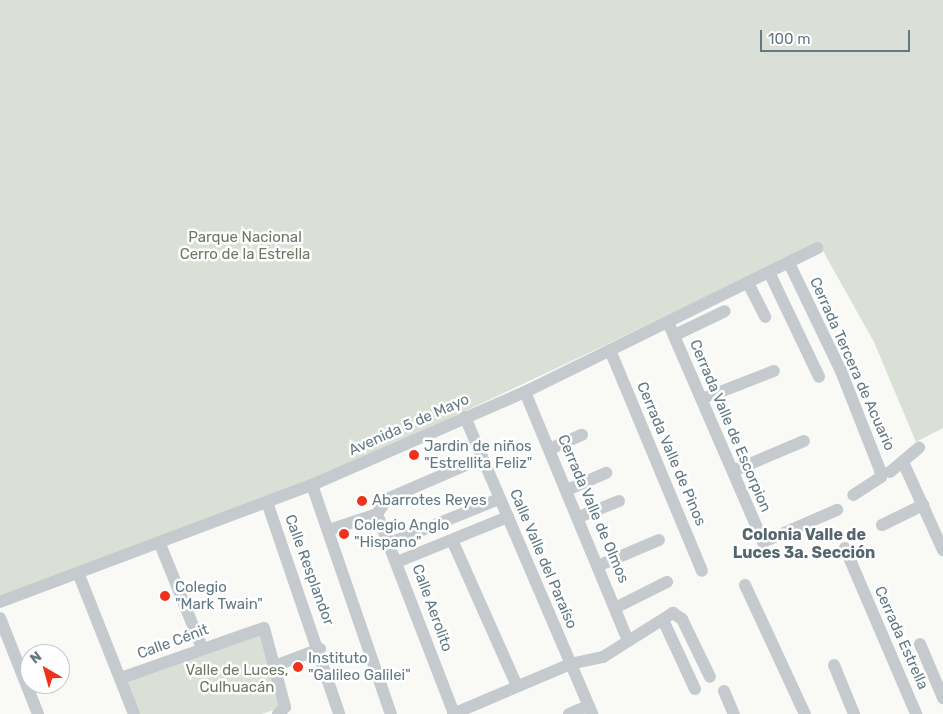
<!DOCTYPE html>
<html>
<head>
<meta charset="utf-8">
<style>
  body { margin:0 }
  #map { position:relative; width:943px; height:714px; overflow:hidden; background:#f9f9f6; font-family:Rubik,sans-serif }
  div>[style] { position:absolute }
  .green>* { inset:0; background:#dae0d5 }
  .minor>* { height:12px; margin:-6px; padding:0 6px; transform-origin:6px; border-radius:6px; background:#c4cacd }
  .dots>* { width:14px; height:14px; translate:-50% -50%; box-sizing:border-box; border:2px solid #fff; border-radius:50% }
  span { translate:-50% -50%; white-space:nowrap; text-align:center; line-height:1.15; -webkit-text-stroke:5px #fff; paint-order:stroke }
  .park-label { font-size:15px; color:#697b61 }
  .street-label { font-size:15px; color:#617a84 }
  .poi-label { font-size:15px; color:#617a84 }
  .left { translate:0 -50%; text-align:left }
  .neighbourhood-label { font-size:16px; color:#54676e; font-weight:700 }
  .north { position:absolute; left:20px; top:644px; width:50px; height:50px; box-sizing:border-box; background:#fff; border:1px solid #c0cace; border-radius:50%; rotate:322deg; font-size:14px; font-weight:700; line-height:20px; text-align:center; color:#617a84 }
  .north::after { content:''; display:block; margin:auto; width:18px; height:22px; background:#f2311d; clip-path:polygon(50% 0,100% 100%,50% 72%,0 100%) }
  .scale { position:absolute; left:760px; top:30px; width:150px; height:22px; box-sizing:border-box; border:2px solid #617a84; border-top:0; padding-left:6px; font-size:15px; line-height:18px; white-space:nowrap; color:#617a84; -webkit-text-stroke:4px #fff; paint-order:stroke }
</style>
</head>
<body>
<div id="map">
  <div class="green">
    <i style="clip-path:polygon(0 0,943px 0,943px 428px,916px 442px,874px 342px,819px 244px,311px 484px,0 598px)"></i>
    <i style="clip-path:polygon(263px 630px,282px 707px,262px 714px,137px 714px,125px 682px)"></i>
  </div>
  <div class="minor">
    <i style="left:789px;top:263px;width:120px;rotate:64.3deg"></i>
    <i style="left:841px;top:371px;width:106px;rotate:68.5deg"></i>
    <i style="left:880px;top:470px;width:7px;rotate:82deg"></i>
    <i style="left:881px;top:477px;width:33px;rotate:147deg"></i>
    <i style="left:769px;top:272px;width:116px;rotate:64.5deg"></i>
    <i style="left:748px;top:283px;width:38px;rotate:63deg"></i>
    <i style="left:668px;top:322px;width:240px;rotate:66.6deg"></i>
    <i style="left:763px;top:542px;width:81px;rotate:-23.4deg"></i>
    <i style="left:675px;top:335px;width:55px;rotate:-25.6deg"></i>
    <i style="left:610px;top:350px;width:239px;rotate:67.4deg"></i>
    <i style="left:525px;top:392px;width:269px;rotate:67.5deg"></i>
    <i style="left:702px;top:399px;width:77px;rotate:-21.3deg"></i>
    <i style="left:465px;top:417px;width:323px;rotate:66.8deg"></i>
    <i style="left:550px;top:449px;width:35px;rotate:-24deg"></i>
    <i style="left:903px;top:462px;width:97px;rotate:65.6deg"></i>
    <i style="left:733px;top:471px;width:77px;rotate:-22.9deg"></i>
    <i style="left:890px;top:472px;width:38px;rotate:-40deg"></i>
    <i style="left:312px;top:485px;width:242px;rotate:71deg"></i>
    <i style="left:567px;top:490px;width:43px;rotate:-23.6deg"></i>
    <i style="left:267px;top:502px;width:224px;rotate:71.2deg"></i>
    <i style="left:377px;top:514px;width:214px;rotate:68.9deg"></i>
    <i style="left:579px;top:517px;width:43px;rotate:-21.8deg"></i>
    <i style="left:882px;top:525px;width:46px;rotate:-26deg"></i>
    <i style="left:329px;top:530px;width:51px;rotate:-18.4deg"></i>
    <i style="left:377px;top:514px;width:18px;rotate:-56deg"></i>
    <i style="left:387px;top:499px;width:103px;rotate:-23.3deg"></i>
    <i style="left:452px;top:540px;width:160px;rotate:66deg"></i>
    <i style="left:390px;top:543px;width:118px;rotate:-22deg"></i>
    <i style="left:160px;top:544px;width:112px;rotate:68deg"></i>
    <i style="left:845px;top:548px;width:181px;rotate:66.8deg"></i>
    <i style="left:397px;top:562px;width:120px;rotate:-22.1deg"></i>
    <i style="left:600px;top:565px;width:64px;rotate:-23deg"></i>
    <i style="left:79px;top:575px;width:149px;rotate:68.4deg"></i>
    <i style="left:745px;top:585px;width:142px;rotate:65.1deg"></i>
    <i style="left:0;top:602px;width:333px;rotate:-20.6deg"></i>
    <i style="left:312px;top:485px;width:232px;rotate:-23.6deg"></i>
    <i style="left:525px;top:392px;width:326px;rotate:-26.2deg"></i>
    <i style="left:617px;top:607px;width:56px;rotate:-26.6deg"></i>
    <i style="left:0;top:618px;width:103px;rotate:68.4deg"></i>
    <i style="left:663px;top:620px;width:76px;rotate:65.1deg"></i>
    <i style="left:920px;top:644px;width:59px;rotate:66.9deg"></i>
    <i style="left:277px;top:665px;width:46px;rotate:-20.4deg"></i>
    <i style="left:834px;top:665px;width:53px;rotate:67.8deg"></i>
    <i style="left:121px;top:678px;width:151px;rotate:-19.3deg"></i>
    <i style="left:264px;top:628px;width:82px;rotate:75.1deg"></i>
    <i style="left:285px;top:707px;width:10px;rotate:135deg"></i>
    <i style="left:724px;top:691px;width:25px;rotate:67deg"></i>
    <i style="left:453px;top:714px;width:127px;rotate:-23.1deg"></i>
    <i style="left:570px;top:664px;width:34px;rotate:-12deg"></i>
    <i style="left:603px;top:657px;width:83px;rotate:-32.2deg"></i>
    <i style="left:673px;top:613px;width:11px;rotate:34deg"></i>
    <i style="left:682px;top:619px;width:64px;rotate:64.2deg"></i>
    <i style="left:569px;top:714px;width:21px;rotate:-23deg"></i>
  </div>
  <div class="dots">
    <i style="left:414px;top:455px;background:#f2311d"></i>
    <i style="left:362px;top:501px;background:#f2311d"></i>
    <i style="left:344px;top:534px;background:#f2311d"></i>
    <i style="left:165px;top:596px;background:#f2311d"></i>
    <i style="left:298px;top:667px;background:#f2311d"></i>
  </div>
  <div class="park-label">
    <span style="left:245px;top:246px">Parque Nacional<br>Cerro de la Estrella</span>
    <span style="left:237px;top:679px">Valle de Luces,<br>Culhuacán</span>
  </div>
  <div class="street-label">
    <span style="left:852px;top:364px;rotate:66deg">Cerrada Tercera de Acuario</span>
    <span style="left:409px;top:425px;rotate:-24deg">Avenida 5 de Mayo</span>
    <span style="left:730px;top:426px;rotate:67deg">Cerrada Valle de Escorpion</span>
    <span style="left:671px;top:454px;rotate:67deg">Cerrada Valle de Pinos</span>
    <span style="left:593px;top:509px;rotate:67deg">Cerrada Valle de Olmos</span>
    <span style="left:543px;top:559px;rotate:67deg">Calle Valle del Paraíso</span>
    <span style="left:309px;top:570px;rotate:70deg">Calle Resplandor</span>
    <span style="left:432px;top:608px;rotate:70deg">Calle Aerolito</span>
    <span style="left:901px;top:638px;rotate:66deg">Cerrada Estrella</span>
    <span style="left:173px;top:642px;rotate:-20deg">Calle Cénit</span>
  </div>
  <div class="poi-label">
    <span class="left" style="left:424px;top:455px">Jardin de niños<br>"Estrellita Feliz"</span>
    <span class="left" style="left:372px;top:501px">Abarrotes Reyes</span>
    <span class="left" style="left:354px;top:534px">Colegio Anglo<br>"Hispano"</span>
    <span class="left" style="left:175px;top:596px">Colegio<br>"Mark Twain"</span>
    <span class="left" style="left:308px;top:667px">Instituto<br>"Galileo Galilei"</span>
  </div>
  <div class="neighbourhood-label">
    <span style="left:804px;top:544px">Colonia Valle de<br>Luces 3a. Sección</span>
  </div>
  <div class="north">N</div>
  <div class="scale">100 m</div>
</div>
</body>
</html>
